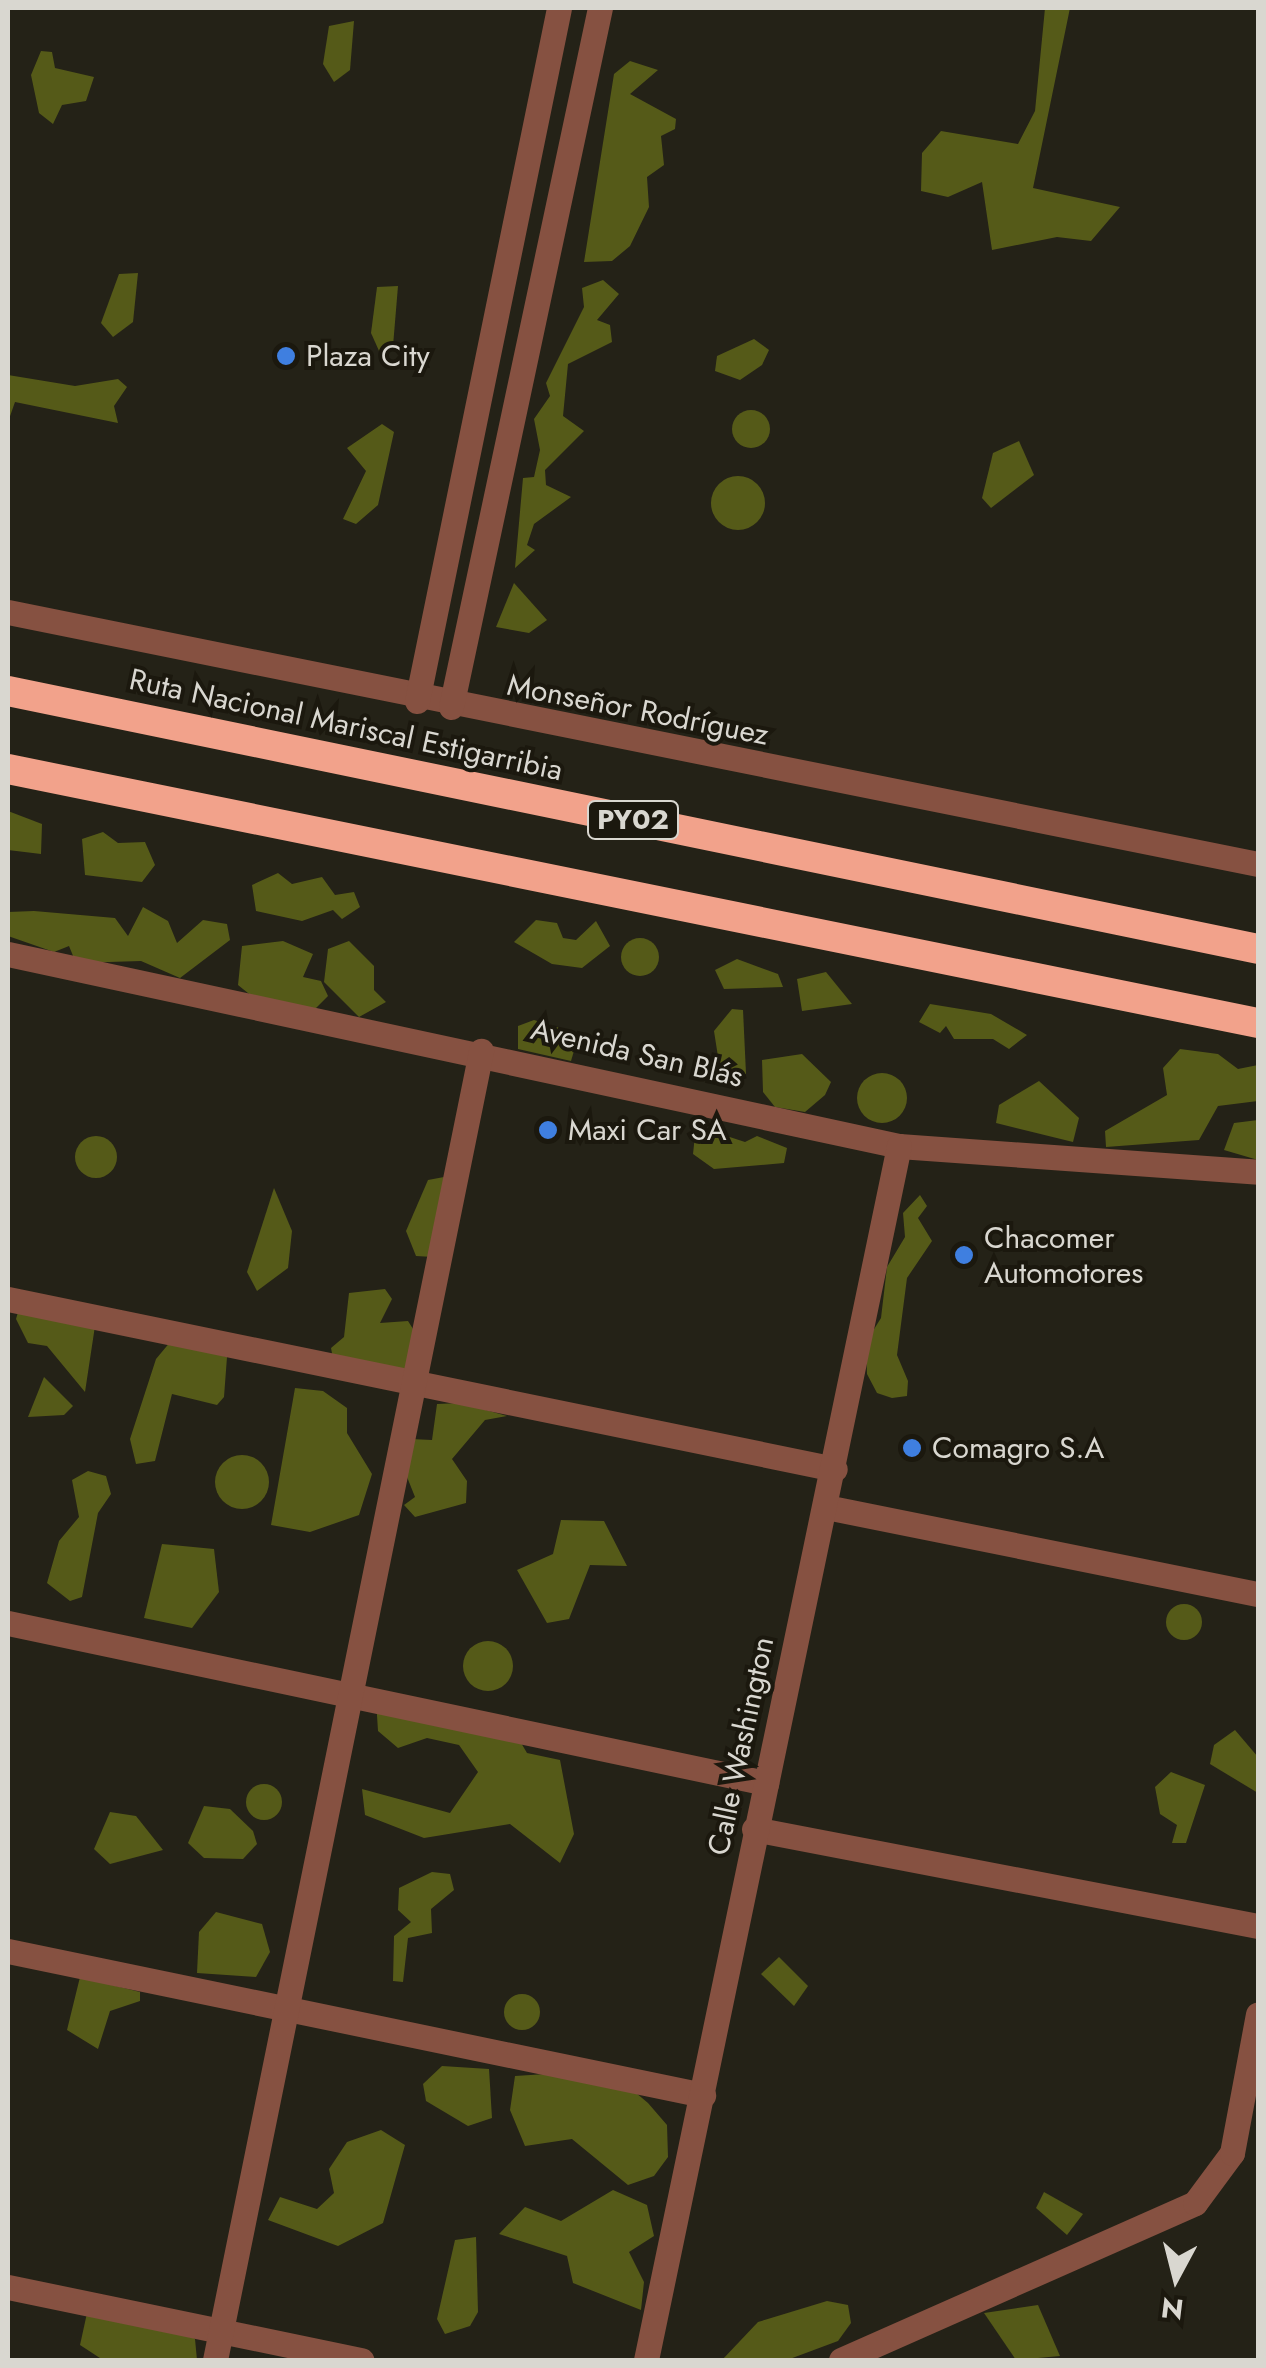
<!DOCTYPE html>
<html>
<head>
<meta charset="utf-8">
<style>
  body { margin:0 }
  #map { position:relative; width:1266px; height:2368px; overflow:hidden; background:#242217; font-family:Jost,sans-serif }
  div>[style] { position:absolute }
  .forest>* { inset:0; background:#555a18 }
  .round { border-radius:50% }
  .minor>* { height:25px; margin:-12.5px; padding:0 12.5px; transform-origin:12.5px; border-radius:12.5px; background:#865141 }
  .highway>* { height:30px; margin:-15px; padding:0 15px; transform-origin:15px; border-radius:15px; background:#f2a28b }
  .dots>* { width:28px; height:28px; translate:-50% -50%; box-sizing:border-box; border:5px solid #1b180e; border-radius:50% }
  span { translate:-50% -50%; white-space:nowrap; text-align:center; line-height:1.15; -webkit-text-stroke:8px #1b180e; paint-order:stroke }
  .shield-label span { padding:2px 8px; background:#1b180e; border:2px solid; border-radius:8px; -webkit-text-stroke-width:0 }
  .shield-label { font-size:28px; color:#d9d7d0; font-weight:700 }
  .poi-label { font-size:30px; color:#d9d7d0 }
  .left { translate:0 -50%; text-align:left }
  .street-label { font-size:30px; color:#d9d7d0 }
  .frame { position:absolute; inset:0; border:10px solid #d9d7d0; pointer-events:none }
  .north { position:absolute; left:1126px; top:2228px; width:100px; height:100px; -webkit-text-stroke:8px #1b180e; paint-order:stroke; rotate:187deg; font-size:28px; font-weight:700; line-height:40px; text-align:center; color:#d9d7d0 }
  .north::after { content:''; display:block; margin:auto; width:35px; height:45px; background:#d9d7d0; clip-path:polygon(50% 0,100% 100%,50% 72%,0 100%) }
</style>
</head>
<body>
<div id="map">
  <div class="forest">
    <i style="clip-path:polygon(1045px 8px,1070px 8px,1033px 188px,1120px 207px,1091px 241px,1057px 237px,992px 250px,982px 182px,948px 197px,921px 191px,922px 153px,941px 131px,1018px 144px,1035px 111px)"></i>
    <i style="clip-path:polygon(354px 21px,350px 70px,334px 82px,323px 64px,329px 26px)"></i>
    <i style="clip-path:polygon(41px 51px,52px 52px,55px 68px,94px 77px,86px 101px,62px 105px,53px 124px,39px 113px,31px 75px)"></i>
    <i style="clip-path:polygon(630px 61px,658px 70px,630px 94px,676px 119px,675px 129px,661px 136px,664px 165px,647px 177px,649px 207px,630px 246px,612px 261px,584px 262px,614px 74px)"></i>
    <i style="clip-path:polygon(138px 273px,133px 322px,113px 337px,101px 323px,119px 274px)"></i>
    <i style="clip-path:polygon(603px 280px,619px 294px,597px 320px,610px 325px,612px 342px,568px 364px,563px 416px,584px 431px,545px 470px,546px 485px,571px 497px,534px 524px,527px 545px,535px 550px,515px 568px,523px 478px,534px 477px,540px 450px,534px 419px,550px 396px,546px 383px,584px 307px,582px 288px)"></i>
    <i style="clip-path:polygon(398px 286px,393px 346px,384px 362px,371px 333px,377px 287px)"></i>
    <i style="clip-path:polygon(754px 339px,769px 350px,762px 365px,740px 380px,715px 371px,717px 356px)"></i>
    <i style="clip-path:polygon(8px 375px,75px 386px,118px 379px,127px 387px,114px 406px,118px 423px,15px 402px,8px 422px)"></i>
    <i class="round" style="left:732px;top:410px;width:38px;height:38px"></i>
    <i style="clip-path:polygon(382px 424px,394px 432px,378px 505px,356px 524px,343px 519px,366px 471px,347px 448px)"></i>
    <i style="clip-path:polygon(1019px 441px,1034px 475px,991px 508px,982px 498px,993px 453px)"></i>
    <i class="round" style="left:711px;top:476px;width:54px;height:54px"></i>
    <i style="clip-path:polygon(514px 583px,547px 620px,529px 633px,496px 627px)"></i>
    <i style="clip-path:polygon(8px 811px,42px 824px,41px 854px,8px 850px)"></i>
    <i style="clip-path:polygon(103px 832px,118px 843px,145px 842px,155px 865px,142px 882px,85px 875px,82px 839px)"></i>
    <i style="clip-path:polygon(278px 873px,292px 884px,322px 877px,335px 895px,354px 892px,360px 907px,342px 919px,333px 910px,302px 921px,256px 911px,252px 885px)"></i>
    <i style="clip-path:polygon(143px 907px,168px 921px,177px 943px,203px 920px,227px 924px,230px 940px,180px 978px,141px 961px,76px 963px,69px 946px,54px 952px,8px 936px,8px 912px,34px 911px,115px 918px,128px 936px)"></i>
    <i style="clip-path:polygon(536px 920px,557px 923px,563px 938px,576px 940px,596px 921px,610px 946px,582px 968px,552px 964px,514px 942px)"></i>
    <i class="round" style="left:621px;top:938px;width:38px;height:38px"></i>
    <i style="clip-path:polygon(283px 941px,313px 954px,303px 977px,321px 981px,328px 996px,315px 1009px,259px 1002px,238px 985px,242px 946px)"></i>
    <i style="clip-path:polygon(349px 941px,374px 966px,374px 990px,386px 1002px,359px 1017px,324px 982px,328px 949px)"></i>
    <i style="clip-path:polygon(737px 959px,778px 974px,783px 987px,724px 989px,715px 970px)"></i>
    <i style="clip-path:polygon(826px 972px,852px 1004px,802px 1011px,797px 979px)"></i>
    <i style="clip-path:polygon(930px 1004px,991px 1014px,1027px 1035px,1009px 1049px,993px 1039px,954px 1039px,946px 1026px,940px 1033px,919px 1022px)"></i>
    <i style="clip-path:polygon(732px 1009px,743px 1010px,746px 1074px,721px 1076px,714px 1031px)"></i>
    <i style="clip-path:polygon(534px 1020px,579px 1034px,571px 1061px,518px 1049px,518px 1026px)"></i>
    <i style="clip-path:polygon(1180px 1049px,1218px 1054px,1238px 1069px,1258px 1065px,1258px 1101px,1218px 1106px,1199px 1140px,1106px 1147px,1105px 1131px,1167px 1095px,1163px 1068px)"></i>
    <i style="clip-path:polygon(802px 1054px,831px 1082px,825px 1095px,805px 1112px,775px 1107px,763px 1092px,762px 1060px)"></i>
    <i class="round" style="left:857px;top:1073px;width:50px;height:50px"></i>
    <i style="clip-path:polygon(1039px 1081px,1079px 1118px,1073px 1142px,996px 1123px,999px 1105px)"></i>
    <i style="clip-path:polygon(1258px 1120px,1258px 1160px,1224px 1150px,1234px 1123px)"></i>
    <i style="clip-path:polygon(696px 1126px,745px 1142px,757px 1136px,787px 1148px,784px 1163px,714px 1169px,693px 1154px)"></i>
    <i class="round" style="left:75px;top:1136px;width:42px;height:42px"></i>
    <i style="clip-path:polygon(444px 1177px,433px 1257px,416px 1256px,406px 1231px,428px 1180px)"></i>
    <i style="clip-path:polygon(274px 1188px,292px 1231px,288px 1268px,257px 1291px,247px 1272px)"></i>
    <i style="clip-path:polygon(920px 1195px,927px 1206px,918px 1218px,932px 1241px,907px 1278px,897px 1355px,908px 1381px,907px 1396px,892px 1398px,877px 1393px,867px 1374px,866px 1342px,881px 1318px,887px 1267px,905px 1237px,903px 1213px)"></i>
    <i style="clip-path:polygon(385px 1289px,392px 1299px,380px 1323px,408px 1321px,427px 1351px,424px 1372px,337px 1379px,331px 1348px,344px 1337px,349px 1293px)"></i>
    <i style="clip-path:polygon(21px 1302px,95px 1326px,85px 1392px,47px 1346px,28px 1343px,16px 1319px)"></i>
    <i style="clip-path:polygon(171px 1341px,227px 1357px,224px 1397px,217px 1405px,172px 1394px,155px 1461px,136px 1464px,130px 1439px,156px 1359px)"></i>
    <i style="clip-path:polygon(44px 1377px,73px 1406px,64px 1415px,28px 1417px)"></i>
    <i style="clip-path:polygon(295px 1388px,323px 1391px,347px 1408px,347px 1433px,372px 1474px,359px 1515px,310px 1532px,271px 1525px)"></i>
    <i style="clip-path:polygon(461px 1403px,507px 1416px,485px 1420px,452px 1459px,467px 1481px,466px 1503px,415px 1517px,404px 1505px,415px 1497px,403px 1467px,411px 1439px,432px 1440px,437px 1404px)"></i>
    <i class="round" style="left:215px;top:1455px;width:54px;height:54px"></i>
    <i style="clip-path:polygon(88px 1471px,106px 1476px,111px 1494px,98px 1513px,82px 1597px,70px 1601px,47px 1583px,59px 1541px,79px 1517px,72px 1480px)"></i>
    <i style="clip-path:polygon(561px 1520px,604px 1521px,627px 1566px,590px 1565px,569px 1619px,547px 1623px,517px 1570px,553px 1554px)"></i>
    <i style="clip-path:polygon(162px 1544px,214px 1549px,219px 1592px,192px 1628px,144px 1618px)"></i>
    <i class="round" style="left:1166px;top:1604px;width:36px;height:36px"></i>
    <i class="round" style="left:463px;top:1641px;width:50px;height:50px"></i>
    <i style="clip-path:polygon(376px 1700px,510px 1724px,527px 1753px,560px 1760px,574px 1834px,560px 1863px,510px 1824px,424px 1838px,365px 1815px,362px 1789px,450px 1813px,478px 1772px,459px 1745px,427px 1738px,398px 1748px,378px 1731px)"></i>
    <i style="clip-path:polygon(1235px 1730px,1258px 1757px,1258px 1793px,1210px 1764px,1214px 1745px)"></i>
    <i style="clip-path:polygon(1171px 1772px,1205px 1785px,1186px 1843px,1172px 1843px,1177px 1825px,1160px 1814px,1155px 1787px)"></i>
    <i class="round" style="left:246px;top:1784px;width:36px;height:36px"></i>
    <i style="clip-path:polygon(204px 1806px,230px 1809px,253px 1831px,257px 1844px,243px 1859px,204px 1858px,188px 1843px)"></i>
    <i style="clip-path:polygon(110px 1812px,136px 1816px,163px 1850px,110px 1864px,94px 1849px)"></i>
    <i style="clip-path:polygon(432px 1872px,450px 1874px,454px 1890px,431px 1909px,432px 1933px,408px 1938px,403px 1982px,393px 1981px,394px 1936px,411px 1922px,398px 1910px,399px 1888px)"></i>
    <i style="clip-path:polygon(216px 1912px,262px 1924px,270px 1952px,256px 1977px,197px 1973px,199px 1932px)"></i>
    <i style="clip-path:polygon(779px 1957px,808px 1986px,794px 2006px,761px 1974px)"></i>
    <i style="clip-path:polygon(80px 1977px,140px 1992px,140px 2001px,110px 2011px,98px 2049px,67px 2030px)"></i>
    <i class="round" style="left:504px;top:1994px;width:36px;height:36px"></i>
    <i style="clip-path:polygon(442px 2066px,489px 2069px,492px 2118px,468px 2126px,426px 2101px,423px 2084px)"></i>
    <i style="clip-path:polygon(546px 2074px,629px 2087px,648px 2103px,667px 2125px,668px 2157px,654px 2176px,628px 2185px,572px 2139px,525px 2146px,510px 2110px,515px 2076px)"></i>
    <i style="clip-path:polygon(381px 2130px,405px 2145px,383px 2223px,338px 2246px,268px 2220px,280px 2197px,317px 2209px,334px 2193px,329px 2169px,347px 2142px)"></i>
    <i style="clip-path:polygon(613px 2190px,647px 2205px,654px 2236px,629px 2252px,644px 2282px,641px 2310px,573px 2283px,567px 2256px,499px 2234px,525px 2207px,561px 2221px)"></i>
    <i style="clip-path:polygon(1044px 2192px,1083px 2214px,1067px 2235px,1036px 2208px)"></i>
    <i style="clip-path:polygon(476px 2237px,478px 2312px,470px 2326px,445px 2334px,437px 2319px,455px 2240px)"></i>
    <i style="clip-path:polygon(827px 2301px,848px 2305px,851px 2323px,838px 2341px,787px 2360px,722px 2360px,758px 2322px)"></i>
    <i style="clip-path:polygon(89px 2304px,176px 2323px,195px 2339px,197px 2360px,103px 2360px,80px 2345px)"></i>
    <i style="clip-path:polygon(1038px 2305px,1060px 2356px,1016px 2360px,984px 2313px)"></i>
  </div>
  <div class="minor">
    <i style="left:8px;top:612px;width:1275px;rotate:11.4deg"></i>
    <i style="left:417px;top:701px;width:707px;rotate:-78.42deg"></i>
    <i style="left:451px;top:707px;width:715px;rotate:-77.97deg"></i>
    <i style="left:8px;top:954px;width:911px;rotate:12.16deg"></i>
    <i style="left:899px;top:1146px;width:360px;rotate:4.1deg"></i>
    <i style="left:8px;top:1299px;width:844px;rotate:11.62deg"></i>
    <i style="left:826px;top:1507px;width:441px;rotate:11.4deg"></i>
    <i style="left:8px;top:1623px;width:775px;rotate:11.92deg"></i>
    <i style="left:754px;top:1829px;width:513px;rotate:10.89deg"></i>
    <i style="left:8px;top:1951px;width:710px;rotate:11.71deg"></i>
    <i style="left:8px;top:2287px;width:361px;rotate:11.7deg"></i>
    <i style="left:215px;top:2360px;width:1336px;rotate:-78.51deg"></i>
    <i style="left:646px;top:2360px;width:1240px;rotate:-78.23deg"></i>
    <i style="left:841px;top:2360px;width:387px;rotate:-23.9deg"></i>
    <i style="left:1195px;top:2203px;width:62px;rotate:-53.5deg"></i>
    <i style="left:1232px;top:2153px;width:141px;rotate:-79.4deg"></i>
  </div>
  <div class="highway">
    <i style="left:8px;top:691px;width:1276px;rotate:11.66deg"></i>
    <i style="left:8px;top:769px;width:1276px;rotate:11.49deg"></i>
  </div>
  <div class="dots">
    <i style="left:286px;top:356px;background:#3f7fe0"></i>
    <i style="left:548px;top:1130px;background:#3f7fe0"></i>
    <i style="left:964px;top:1255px;background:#3f7fe0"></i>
    <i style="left:912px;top:1448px;background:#3f7fe0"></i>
  </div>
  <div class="shield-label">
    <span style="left:633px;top:820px">PY02</span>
  </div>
  <div class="poi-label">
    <span class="left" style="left:306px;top:356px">Plaza City</span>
    <span class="left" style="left:568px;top:1130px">Maxi Car SA</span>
    <span class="left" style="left:984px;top:1255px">Chacomer<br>Automotores</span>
    <span class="left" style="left:932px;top:1448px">Comagro S.A</span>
  </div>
  <div class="street-label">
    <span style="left:638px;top:710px;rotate:11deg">Monseñor Rodríguez</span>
    <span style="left:346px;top:725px;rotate:12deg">Ruta Nacional Mariscal Estigarribia</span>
    <span style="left:637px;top:1053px;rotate:13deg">Avenida San Blás</span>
    <span style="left:741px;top:1746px;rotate:-78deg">Calle Washington</span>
  </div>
  <div class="frame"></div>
  <div class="north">N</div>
</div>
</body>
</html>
